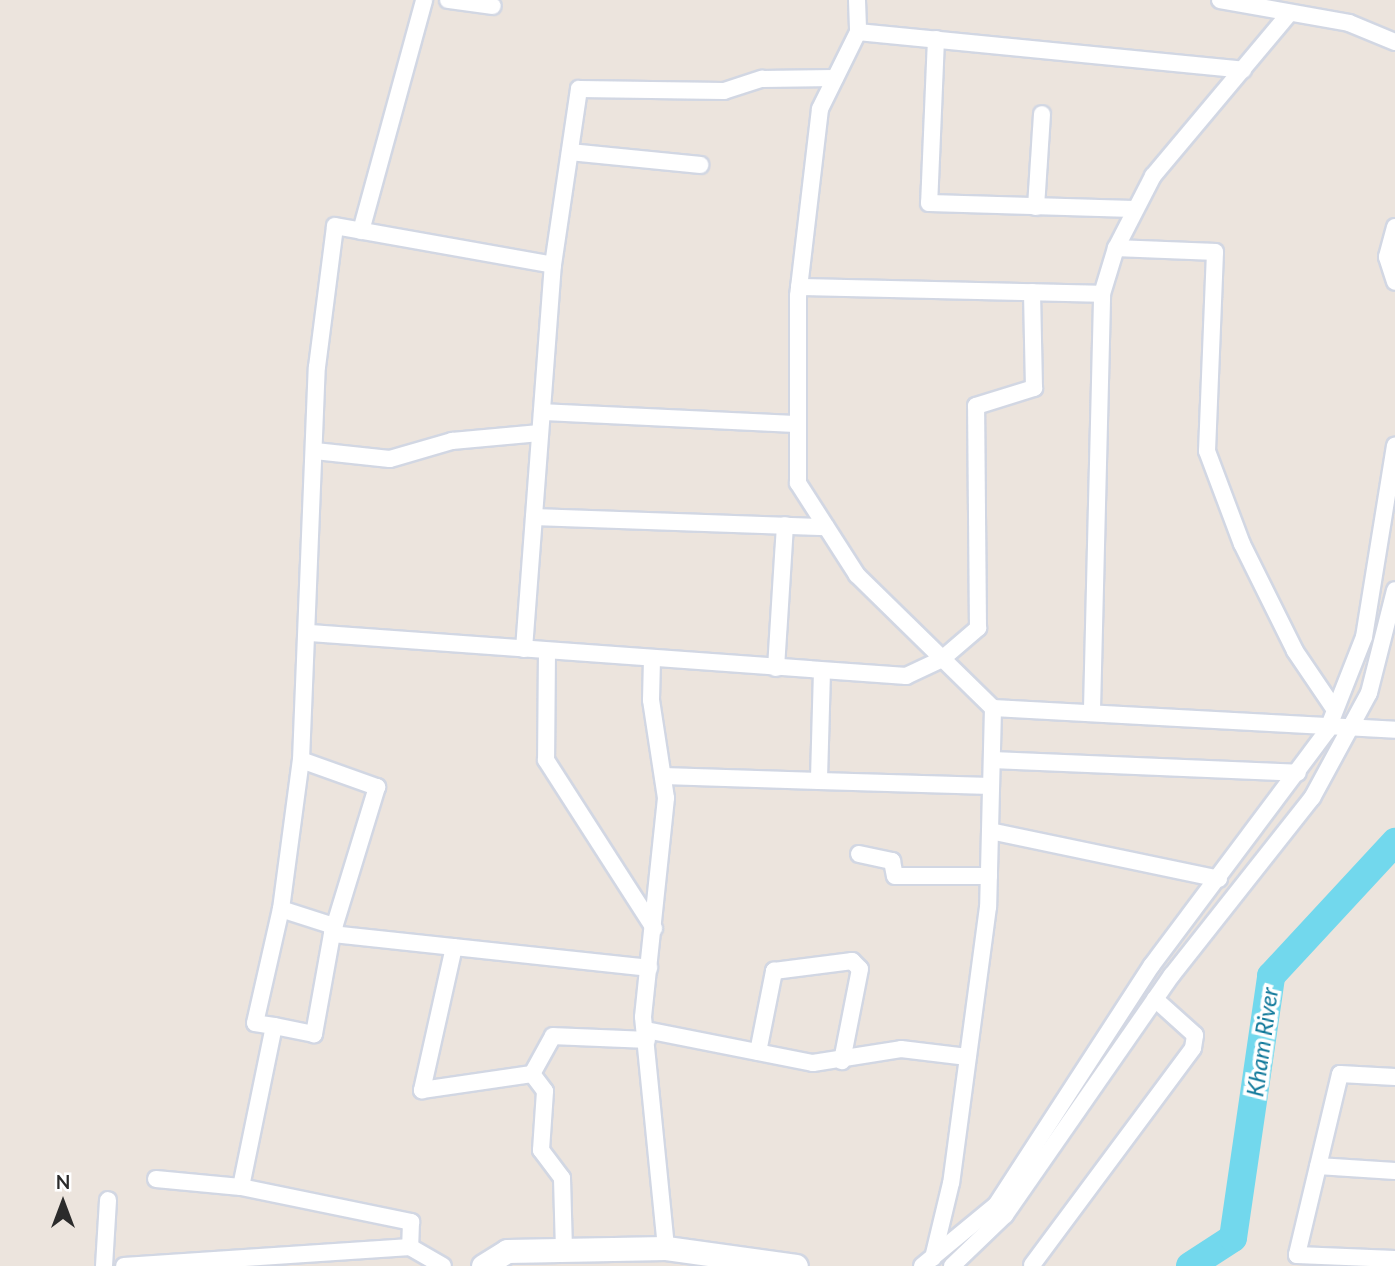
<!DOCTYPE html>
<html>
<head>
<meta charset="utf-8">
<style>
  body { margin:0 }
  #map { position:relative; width:1395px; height:1266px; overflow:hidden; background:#ece4dd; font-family:Lato,sans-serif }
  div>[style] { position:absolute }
  .river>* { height:28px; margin:-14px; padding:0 14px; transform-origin:14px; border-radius:14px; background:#72d8ed }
  .roads { filter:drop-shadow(2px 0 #d2d7e3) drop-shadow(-2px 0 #d2d7e3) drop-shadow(0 2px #d2d7e3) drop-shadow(0 -2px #d2d7e3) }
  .street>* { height:16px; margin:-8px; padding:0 8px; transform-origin:8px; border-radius:8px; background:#fff }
  .secondary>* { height:23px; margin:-11.5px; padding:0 11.5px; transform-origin:11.5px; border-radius:11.5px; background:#fff }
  span { translate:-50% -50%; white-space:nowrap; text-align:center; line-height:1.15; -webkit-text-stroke:7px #fff; paint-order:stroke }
  .water-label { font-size:23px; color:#0f789a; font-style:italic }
  .north { position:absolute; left:28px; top:1168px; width:70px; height:70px; -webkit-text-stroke:5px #fff; paint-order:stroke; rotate:0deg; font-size:19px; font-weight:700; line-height:28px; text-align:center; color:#2b2b2b }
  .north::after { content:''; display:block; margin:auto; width:24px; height:32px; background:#2b2b2b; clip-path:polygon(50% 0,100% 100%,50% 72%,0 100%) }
</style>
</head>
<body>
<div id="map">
  <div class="river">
    <i style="left:1190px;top:1266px;width:51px;rotate:-33.1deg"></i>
    <i style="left:1233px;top:1238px;width:265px;rotate:-81.7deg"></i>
    <i style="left:1271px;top:976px;width:183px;rotate:-47.2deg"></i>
  </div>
  <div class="roads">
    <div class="street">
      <i style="left:448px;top:0;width:45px;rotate:7.6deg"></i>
      <i style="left:857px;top:0;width:32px;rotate:88deg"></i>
      <i style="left:858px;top:32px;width:86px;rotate:116.3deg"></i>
      <i style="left:820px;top:109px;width:188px;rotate:96.7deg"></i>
      <i style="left:798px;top:296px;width:187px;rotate:90deg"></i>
      <i style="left:798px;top:483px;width:109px;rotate:57.3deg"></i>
      <i style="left:857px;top:575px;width:190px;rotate:44.4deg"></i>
      <i style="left:993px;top:708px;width:199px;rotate:91.4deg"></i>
      <i style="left:988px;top:907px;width:278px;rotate:97.6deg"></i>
      <i style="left:951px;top:1183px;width:77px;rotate:103.5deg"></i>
      <i style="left:1220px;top:0;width:131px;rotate:10.1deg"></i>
      <i style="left:1349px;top:23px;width:50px;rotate:22.4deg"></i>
      <i style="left:858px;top:32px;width:387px;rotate:5.6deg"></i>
      <i style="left:936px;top:39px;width:164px;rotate:92.4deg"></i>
      <i style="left:929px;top:203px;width:205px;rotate:1.7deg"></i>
      <i style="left:570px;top:152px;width:131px;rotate:5.7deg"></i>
      <i style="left:1036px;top:207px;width:93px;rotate:-86.3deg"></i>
      <i style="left:1395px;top:227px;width:31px;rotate:105deg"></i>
      <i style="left:1387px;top:257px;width:26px;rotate:72deg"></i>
      <i style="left:361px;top:231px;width:239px;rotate:-74.7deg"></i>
      <i style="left:1116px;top:248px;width:99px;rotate:2.3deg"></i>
      <i style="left:1215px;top:252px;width:199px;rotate:92.3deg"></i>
      <i style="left:1207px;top:451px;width:99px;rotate:69.4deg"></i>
      <i style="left:1242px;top:544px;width:119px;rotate:63.6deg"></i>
      <i style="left:1295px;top:651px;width:71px;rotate:55.9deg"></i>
      <i style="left:799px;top:287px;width:303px;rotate:1.3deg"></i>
      <i style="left:542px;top:412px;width:256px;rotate:2.7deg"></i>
      <i style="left:315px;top:451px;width:75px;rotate:6.1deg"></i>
      <i style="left:390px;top:459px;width:65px;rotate:-16.2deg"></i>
      <i style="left:452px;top:441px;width:88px;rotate:-5.2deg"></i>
      <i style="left:534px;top:517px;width:292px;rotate:2deg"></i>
      <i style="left:310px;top:633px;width:598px;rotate:4.13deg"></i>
      <i style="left:906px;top:676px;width:40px;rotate:-25deg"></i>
      <i style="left:942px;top:659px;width:48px;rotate:-40.7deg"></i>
      <i style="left:978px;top:628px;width:222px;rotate:-90.5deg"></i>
      <i style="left:976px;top:406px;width:61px;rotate:-17.2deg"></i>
      <i style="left:1034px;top:388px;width:96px;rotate:-91.2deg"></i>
      <i style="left:524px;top:649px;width:385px;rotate:-85.7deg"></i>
      <i style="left:553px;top:265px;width:178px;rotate:-81.6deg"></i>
      <i style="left:579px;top:89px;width:145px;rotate:0.8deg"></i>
      <i style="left:724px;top:91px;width:40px;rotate:-18deg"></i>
      <i style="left:762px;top:79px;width:73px;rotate:-0.8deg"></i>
      <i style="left:547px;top:651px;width:109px;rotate:90.5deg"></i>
      <i style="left:546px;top:760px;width:200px;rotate:57.3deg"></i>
      <i style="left:652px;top:659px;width:41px;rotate:91.4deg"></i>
      <i style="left:651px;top:700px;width:99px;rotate:81.3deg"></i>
      <i style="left:666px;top:798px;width:220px;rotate:96deg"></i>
      <i style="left:643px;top:1017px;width:232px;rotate:84.3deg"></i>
      <i style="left:776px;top:668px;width:143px;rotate:-86.4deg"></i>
      <i style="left:822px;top:671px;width:110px;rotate:91.6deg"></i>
      <i style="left:819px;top:781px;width:172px;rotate:1.7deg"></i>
      <i style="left:993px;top:708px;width:403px;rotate:3.1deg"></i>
      <i style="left:1092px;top:709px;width:415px;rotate:-88.6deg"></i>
      <i style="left:1102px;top:294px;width:48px;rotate:-73.1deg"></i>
      <i style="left:1116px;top:248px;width:81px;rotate:-62.8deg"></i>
      <i style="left:1153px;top:176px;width:212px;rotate:-50deg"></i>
      <i style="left:301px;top:760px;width:81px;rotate:19.6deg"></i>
      <i style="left:377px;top:787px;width:154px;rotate:107deg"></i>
      <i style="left:332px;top:934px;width:102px;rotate:100.2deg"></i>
      <i style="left:314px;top:1034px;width:41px;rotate:-168.7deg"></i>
      <i style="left:274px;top:1026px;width:164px;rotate:101.6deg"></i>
      <i style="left:241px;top:1187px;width:174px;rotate:11.6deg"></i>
      <i style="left:411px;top:1222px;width:25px;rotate:92deg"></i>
      <i style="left:410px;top:1247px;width:38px;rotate:30deg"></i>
      <i style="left:992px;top:760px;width:306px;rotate:2.4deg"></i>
      <i style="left:663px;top:776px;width:156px;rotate:1.8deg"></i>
      <i style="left:990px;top:831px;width:234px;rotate:11.8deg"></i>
      <i style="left:859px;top:854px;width:34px;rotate:12deg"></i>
      <i style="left:892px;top:861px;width:15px;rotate:79deg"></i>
      <i style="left:895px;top:876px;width:94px"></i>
      <i style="left:281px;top:909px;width:150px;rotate:-82.4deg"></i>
      <i style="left:301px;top:760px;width:393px;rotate:-87.7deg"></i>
      <i style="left:317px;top:367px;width:142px;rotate:-82.7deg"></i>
      <i style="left:335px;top:226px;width:221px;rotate:10.1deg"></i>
      <i style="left:332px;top:934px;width:319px;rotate:6.1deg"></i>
      <i style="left:454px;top:947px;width:147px;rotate:102.6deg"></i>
      <i style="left:422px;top:1090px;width:111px;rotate:-8.3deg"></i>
      <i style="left:274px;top:1026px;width:19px;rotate:-171deg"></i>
      <i style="left:255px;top:1023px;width:117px;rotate:-77.2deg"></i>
      <i style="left:281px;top:909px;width:56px;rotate:17.8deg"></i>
      <i style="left:646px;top:1030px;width:170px;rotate:11.2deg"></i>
      <i style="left:813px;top:1063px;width:89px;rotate:-9deg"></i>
      <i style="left:901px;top:1049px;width:67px;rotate:6.8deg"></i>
      <i style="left:758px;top:1052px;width:83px;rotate:-78.8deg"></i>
      <i style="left:774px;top:971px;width:79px;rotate:-7.3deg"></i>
      <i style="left:852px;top:961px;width:11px;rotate:45deg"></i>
      <i style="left:860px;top:969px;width:94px;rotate:101.1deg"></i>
      <i style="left:1395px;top:1077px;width:55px;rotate:-176.9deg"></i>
      <i style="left:1340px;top:1074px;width:186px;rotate:103.4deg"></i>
      <i style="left:1297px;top:1255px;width:98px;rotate:2.3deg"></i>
      <i style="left:1318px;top:1166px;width:77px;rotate:3.7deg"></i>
      <i style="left:156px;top:1179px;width:85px;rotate:5.4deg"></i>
      <i style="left:564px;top:1250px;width:72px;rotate:-91.6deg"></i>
      <i style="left:562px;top:1178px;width:35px;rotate:-127deg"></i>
      <i style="left:541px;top:1150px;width:59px;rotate:-86.1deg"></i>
      <i style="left:545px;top:1091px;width:21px;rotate:-127deg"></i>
      <i style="left:532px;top:1074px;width:43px;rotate:-61.1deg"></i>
      <i style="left:553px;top:1036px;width:94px;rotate:2.4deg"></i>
      <i style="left:1032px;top:1265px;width:270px;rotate:-53.4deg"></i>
      <i style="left:1193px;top:1048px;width:13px;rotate:-81deg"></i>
      <i style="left:1195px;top:1035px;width:54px;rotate:-138deg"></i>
      <i style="left:104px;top:1266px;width:66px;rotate:-86.5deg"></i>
      <i style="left:124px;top:1266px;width:287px;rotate:-3.8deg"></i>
      <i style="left:922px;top:1266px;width:96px;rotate:-39.5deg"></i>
      <i style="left:996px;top:1205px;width:286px;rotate:-57deg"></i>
      <i style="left:1152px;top:965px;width:292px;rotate:-53.2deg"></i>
      <i style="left:1327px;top:731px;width:101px;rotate:-68.5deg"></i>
      <i style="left:1364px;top:637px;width:194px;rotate:-80.8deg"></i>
      <i style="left:952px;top:1266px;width:74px;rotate:-43.9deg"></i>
      <i style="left:1005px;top:1215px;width:292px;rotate:-55.2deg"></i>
      <i style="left:1172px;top:975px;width:226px;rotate:-51.7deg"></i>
      <i style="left:1312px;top:798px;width:119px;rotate:-61.5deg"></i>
      <i style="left:1369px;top:693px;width:106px;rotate:-75.8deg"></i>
    </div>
    <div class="secondary">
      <i style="left:483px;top:1266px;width:28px;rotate:-32deg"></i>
      <i style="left:507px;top:1251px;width:159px;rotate:-1.1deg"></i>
      <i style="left:666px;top:1248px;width:131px;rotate:7.9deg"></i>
    </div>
  </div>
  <div class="water-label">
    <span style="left:1262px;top:1042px;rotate:-82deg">Kham River</span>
  </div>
  <div class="north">N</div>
</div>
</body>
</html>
